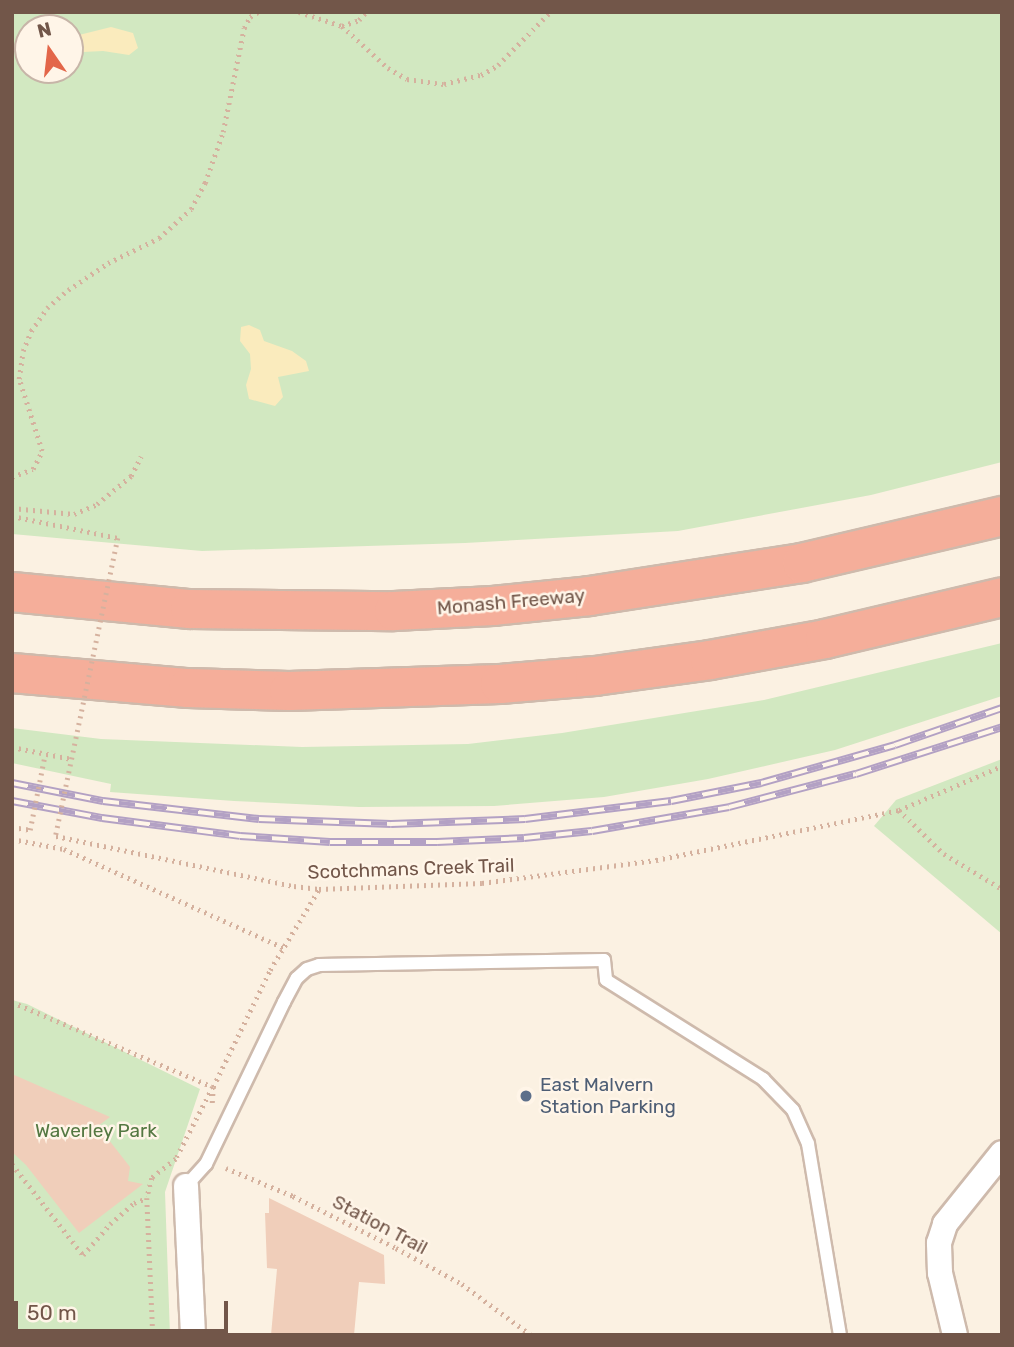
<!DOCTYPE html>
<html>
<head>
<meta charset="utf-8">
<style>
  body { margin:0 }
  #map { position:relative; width:1014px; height:1347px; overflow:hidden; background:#fbf1e2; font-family:Rubik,sans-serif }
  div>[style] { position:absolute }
  .green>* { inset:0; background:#d2e8c1 }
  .sand>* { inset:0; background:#faebbd }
  .building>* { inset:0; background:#f0ceba }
  .path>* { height:4.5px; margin-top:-2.25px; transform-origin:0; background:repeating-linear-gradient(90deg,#d5b19e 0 2px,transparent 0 7px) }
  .roads { filter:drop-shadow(2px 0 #cebaac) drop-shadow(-2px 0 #cebaac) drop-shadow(0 2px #cebaac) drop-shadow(0 -2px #cebaac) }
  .service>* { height:12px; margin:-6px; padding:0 6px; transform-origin:6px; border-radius:6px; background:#fff }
  .minor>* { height:24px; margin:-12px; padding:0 12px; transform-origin:12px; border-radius:12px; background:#fff }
  .motorway>* { height:38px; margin:-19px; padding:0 19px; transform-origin:19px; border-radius:19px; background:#f5ae9a }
  .rail>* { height:8px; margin-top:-4px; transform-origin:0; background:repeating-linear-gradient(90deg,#fff5e8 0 16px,#b3a1c4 0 32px); box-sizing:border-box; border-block:2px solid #b3a1c4 }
  .path-bridge>* { height:4.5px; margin-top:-2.25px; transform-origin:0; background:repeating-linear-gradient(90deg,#d5b19e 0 2px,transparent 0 7px) }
  .dots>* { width:19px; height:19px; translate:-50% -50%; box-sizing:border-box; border:4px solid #fff5e8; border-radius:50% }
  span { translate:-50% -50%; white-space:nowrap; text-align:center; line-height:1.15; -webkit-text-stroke:5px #fff5e8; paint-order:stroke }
  .street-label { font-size:19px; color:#725649 }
  .service-label { font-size:19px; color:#4e5e75 }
  .left { translate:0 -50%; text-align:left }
  .park-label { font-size:19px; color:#547842 }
  .frame { position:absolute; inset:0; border:14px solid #725649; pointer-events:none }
  .north { position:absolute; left:14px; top:14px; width:70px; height:70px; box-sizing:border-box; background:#fff5e8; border:2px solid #c7b5a8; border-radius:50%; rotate:346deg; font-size:19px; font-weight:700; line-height:28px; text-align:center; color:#725649 }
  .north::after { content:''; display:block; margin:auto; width:24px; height:32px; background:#e36649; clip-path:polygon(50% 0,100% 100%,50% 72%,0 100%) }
  .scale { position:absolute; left:14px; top:1301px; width:214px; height:32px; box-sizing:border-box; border:4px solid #725649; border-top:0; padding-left:9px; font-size:21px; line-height:24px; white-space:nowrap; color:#725649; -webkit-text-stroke:5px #fff5e8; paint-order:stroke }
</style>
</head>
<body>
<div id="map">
  <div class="green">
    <i style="clip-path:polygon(evenodd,12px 12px,1002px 12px,1002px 462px,871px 495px,678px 531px,465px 543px,202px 551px,12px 534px,12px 12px,28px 28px,70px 28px,70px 70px,28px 70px,28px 28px)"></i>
    <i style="clip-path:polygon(1002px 643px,1002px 696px,835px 750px,708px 779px,604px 797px,494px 806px,359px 807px,234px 801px,110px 792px,111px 784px,12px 763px,12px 728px,101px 739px,302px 747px,468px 744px,562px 733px,764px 700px)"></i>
    <i style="clip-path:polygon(1002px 759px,1002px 934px,874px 826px,896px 800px)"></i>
    <i style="clip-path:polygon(12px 1000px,27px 1004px,200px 1089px,165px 1192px,170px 1335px,12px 1335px)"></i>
  </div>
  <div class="sand">
    <i style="clip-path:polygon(111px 27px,133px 33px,138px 48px,129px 55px,103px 51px,83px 52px,79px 35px)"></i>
    <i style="clip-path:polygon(249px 325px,260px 330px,264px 341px,292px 351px,306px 361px,309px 371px,278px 377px,283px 397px,275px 406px,249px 399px,246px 385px,251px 369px,250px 354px,240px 341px,241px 327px)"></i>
  </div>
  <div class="building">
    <i style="clip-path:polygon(12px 1074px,110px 1117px,98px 1126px,130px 1167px,128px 1181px,143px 1184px,79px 1233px,26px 1165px,12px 1152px)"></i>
    <i style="clip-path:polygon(269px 1198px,384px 1255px,385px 1284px,359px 1282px,354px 1335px,271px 1335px,277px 1269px,267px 1268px,265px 1213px,269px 1213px)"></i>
  </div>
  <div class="path">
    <i style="left:299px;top:12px;width:45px;rotate:18deg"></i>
    <i style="left:342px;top:26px;width:18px;rotate:-19deg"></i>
    <i style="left:359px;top:20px;width:11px;rotate:-49deg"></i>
    <i style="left:342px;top:26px;width:62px;rotate:42.4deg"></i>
    <i style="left:388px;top:68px;width:22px;rotate:30deg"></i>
    <i style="left:407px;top:79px;width:37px;rotate:8deg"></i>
    <i style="left:444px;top:84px;width:38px;rotate:-14deg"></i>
    <i style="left:481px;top:75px;width:20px;rotate:-30deg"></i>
    <i style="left:498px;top:65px;width:74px;rotate:-45.5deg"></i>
    <i style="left:12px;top:477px;width:22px;rotate:-21deg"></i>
    <i style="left:33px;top:469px;width:20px;rotate:-63deg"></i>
    <i style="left:42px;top:451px;width:76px;rotate:-107.7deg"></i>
    <i style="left:19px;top:379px;width:28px;rotate:-82deg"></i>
    <i style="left:23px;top:351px;width:22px;rotate:-68deg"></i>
    <i style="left:31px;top:331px;width:28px;rotate:-55deg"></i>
    <i style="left:47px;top:308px;width:28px;rotate:-41deg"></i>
    <i style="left:68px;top:290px;width:48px;rotate:-34deg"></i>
    <i style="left:108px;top:263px;width:57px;rotate:-26.1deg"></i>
    <i style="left:159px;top:238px;width:43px;rotate:-42.2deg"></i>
    <i style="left:191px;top:209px;width:30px;rotate:-62deg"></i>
    <i style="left:205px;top:183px;width:54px;rotate:-70.6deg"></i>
    <i style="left:223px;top:132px;width:106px;rotate:-78.6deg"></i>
    <i style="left:244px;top:28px;width:13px;rotate:-61deg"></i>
    <i style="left:250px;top:17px;width:9px;rotate:-32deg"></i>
    <i style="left:12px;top:508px;width:62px;rotate:5.5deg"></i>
    <i style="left:74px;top:514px;width:25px;rotate:-23deg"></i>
    <i style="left:97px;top:504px;width:44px;rotate:-39.5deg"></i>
    <i style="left:131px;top:476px;width:22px;rotate:-63deg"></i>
    <i style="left:12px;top:747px;width:61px;rotate:11.3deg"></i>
    <i style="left:899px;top:810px;width:63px;rotate:44.4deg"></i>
    <i style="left:944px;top:854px;width:68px;rotate:31.1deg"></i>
    <i style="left:12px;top:839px;width:53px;rotate:10.9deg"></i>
    <i style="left:64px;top:849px;width:241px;rotate:24.2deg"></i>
    <i style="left:294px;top:886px;width:25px;rotate:7deg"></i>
    <i style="left:319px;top:889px;width:163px;rotate:-2.1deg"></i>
    <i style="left:482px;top:883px;width:176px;rotate:-7.5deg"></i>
    <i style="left:656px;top:860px;width:248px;rotate:-11.6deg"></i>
    <i style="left:899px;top:810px;width:112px;rotate:-23.1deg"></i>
    <i style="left:12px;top:1002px;width:218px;rotate:22.9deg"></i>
    <i style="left:213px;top:1087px;width:81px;rotate:117.2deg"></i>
    <i style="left:176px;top:1159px;width:31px;rotate:142deg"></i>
    <i style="left:152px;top:1178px;width:21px;rotate:104deg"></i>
    <i style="left:147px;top:1198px;width:137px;rotate:87.5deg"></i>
    <i style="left:212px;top:1103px;width:16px;rotate:-86deg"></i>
    <i style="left:213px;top:1087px;width:130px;rotate:-64deg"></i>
    <i style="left:270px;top:970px;width:95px;rotate:-58.8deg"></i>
    <i style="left:12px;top:1164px;width:115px;rotate:52deg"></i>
    <i style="left:83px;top:1255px;width:41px;rotate:-48.9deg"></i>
    <i style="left:110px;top:1224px;width:32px;rotate:-41deg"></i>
    <i style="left:134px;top:1203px;width:14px;rotate:-21deg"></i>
    <i style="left:226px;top:1168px;width:73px;rotate:22.7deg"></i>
    <i style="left:293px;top:1196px;width:115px;rotate:26.8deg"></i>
    <i style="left:396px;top:1248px;width:75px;rotate:28.6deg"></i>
    <i style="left:462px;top:1284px;width:86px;rotate:36.5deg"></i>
  </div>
  <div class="roads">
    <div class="service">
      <i style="left:186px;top:1186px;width:30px;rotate:-48deg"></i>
      <i style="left:206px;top:1164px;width:180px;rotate:-64.3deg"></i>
      <i style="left:284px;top:1002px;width:27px;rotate:-62deg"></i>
      <i style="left:297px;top:978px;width:13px;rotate:-42deg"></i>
      <i style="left:307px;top:969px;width:13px;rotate:-18deg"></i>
      <i style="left:319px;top:965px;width:285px;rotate:-1deg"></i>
      <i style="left:604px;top:960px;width:20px;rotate:84deg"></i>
      <i style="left:606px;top:980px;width:186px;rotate:32.2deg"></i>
      <i style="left:763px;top:1079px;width:43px;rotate:45.9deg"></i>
      <i style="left:793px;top:1110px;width:37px;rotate:66deg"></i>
      <i style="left:808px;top:1144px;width:194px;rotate:80.5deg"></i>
    </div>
    <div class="minor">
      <i style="left:186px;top:1186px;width:149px;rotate:87.3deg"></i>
      <i style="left:955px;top:1335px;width:64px;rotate:-103.6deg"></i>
      <i style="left:940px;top:1273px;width:30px;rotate:-92deg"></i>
      <i style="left:939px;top:1243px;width:20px;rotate:-72deg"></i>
      <i style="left:945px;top:1224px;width:91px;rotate:-51.2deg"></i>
    </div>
    <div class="motorway">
      <i style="left:12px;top:592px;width:179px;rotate:5.5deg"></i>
      <i style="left:190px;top:609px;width:204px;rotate:0.6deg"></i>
      <i style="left:394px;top:611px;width:99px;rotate:-2.9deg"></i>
      <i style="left:493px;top:606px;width:97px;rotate:-5.9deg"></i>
      <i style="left:589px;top:596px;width:216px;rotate:-8.8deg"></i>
      <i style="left:802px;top:563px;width:205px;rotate:-13.2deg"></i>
      <i style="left:12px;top:673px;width:177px;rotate:4.9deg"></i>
      <i style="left:188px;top:688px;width:101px;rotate:1.7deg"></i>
      <i style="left:289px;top:691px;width:211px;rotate:-1.9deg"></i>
      <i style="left:500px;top:684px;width:95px;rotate:-4.8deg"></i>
      <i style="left:595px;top:676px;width:116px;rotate:-7.9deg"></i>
      <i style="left:710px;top:660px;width:117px;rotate:-10.3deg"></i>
      <i style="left:825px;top:639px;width:182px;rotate:-13.3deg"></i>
    </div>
  </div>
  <div class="rail">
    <i style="left:12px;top:783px;width:93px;rotate:11.2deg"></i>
    <i style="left:103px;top:801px;width:157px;rotate:6.6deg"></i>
    <i style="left:259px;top:819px;width:132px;rotate:2.2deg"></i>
    <i style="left:391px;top:824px;width:134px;rotate:-2.1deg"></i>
    <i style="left:525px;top:819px;width:147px;rotate:-7deg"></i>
    <i style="left:671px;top:801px;width:92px;rotate:-11.3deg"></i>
    <i style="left:761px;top:783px;width:139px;rotate:-15.8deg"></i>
    <i style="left:895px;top:745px;width:113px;rotate:-19.1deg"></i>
    <i style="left:12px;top:801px;width:92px;rotate:10.7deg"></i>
    <i style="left:102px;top:818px;width:139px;rotate:7.4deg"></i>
    <i style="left:240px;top:836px;width:90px;rotate:3.8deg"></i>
    <i style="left:330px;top:842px;width:107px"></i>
    <i style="left:437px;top:842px;width:87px;rotate:-2.6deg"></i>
    <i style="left:524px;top:838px;width:68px;rotate:-5.9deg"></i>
    <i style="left:592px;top:831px;width:139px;rotate:-9.9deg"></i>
    <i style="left:729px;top:807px;width:131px;rotate:-14.6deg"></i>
    <i style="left:856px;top:774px;width:153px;rotate:-17.8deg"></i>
  </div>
  <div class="path-bridge">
    <i style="left:12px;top:516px;width:108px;rotate:11.7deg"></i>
    <i style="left:118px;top:538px;width:304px;rotate:101.8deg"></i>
    <i style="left:56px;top:836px;width:243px;rotate:11.9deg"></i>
    <i style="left:12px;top:827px;width:18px;rotate:9deg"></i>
    <i style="left:30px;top:830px;width:77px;rotate:-78.8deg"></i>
  </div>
  <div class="dots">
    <i style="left:526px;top:1096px;background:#5c6f8a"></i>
  </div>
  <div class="street-label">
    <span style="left:511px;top:602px;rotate:-5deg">Monash Freeway</span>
    <span style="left:411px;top:869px;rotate:-2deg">Scotchmans Creek Trail</span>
    <span style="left:380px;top:1225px;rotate:28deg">Station Trail</span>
  </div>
  <div class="service-label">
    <span class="left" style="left:540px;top:1096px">East Malvern<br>Station Parking</span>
  </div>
  <div class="park-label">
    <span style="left:96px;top:1131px">Waverley Park</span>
  </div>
  <div class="frame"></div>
  <div class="north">N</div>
  <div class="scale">50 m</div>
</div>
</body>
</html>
